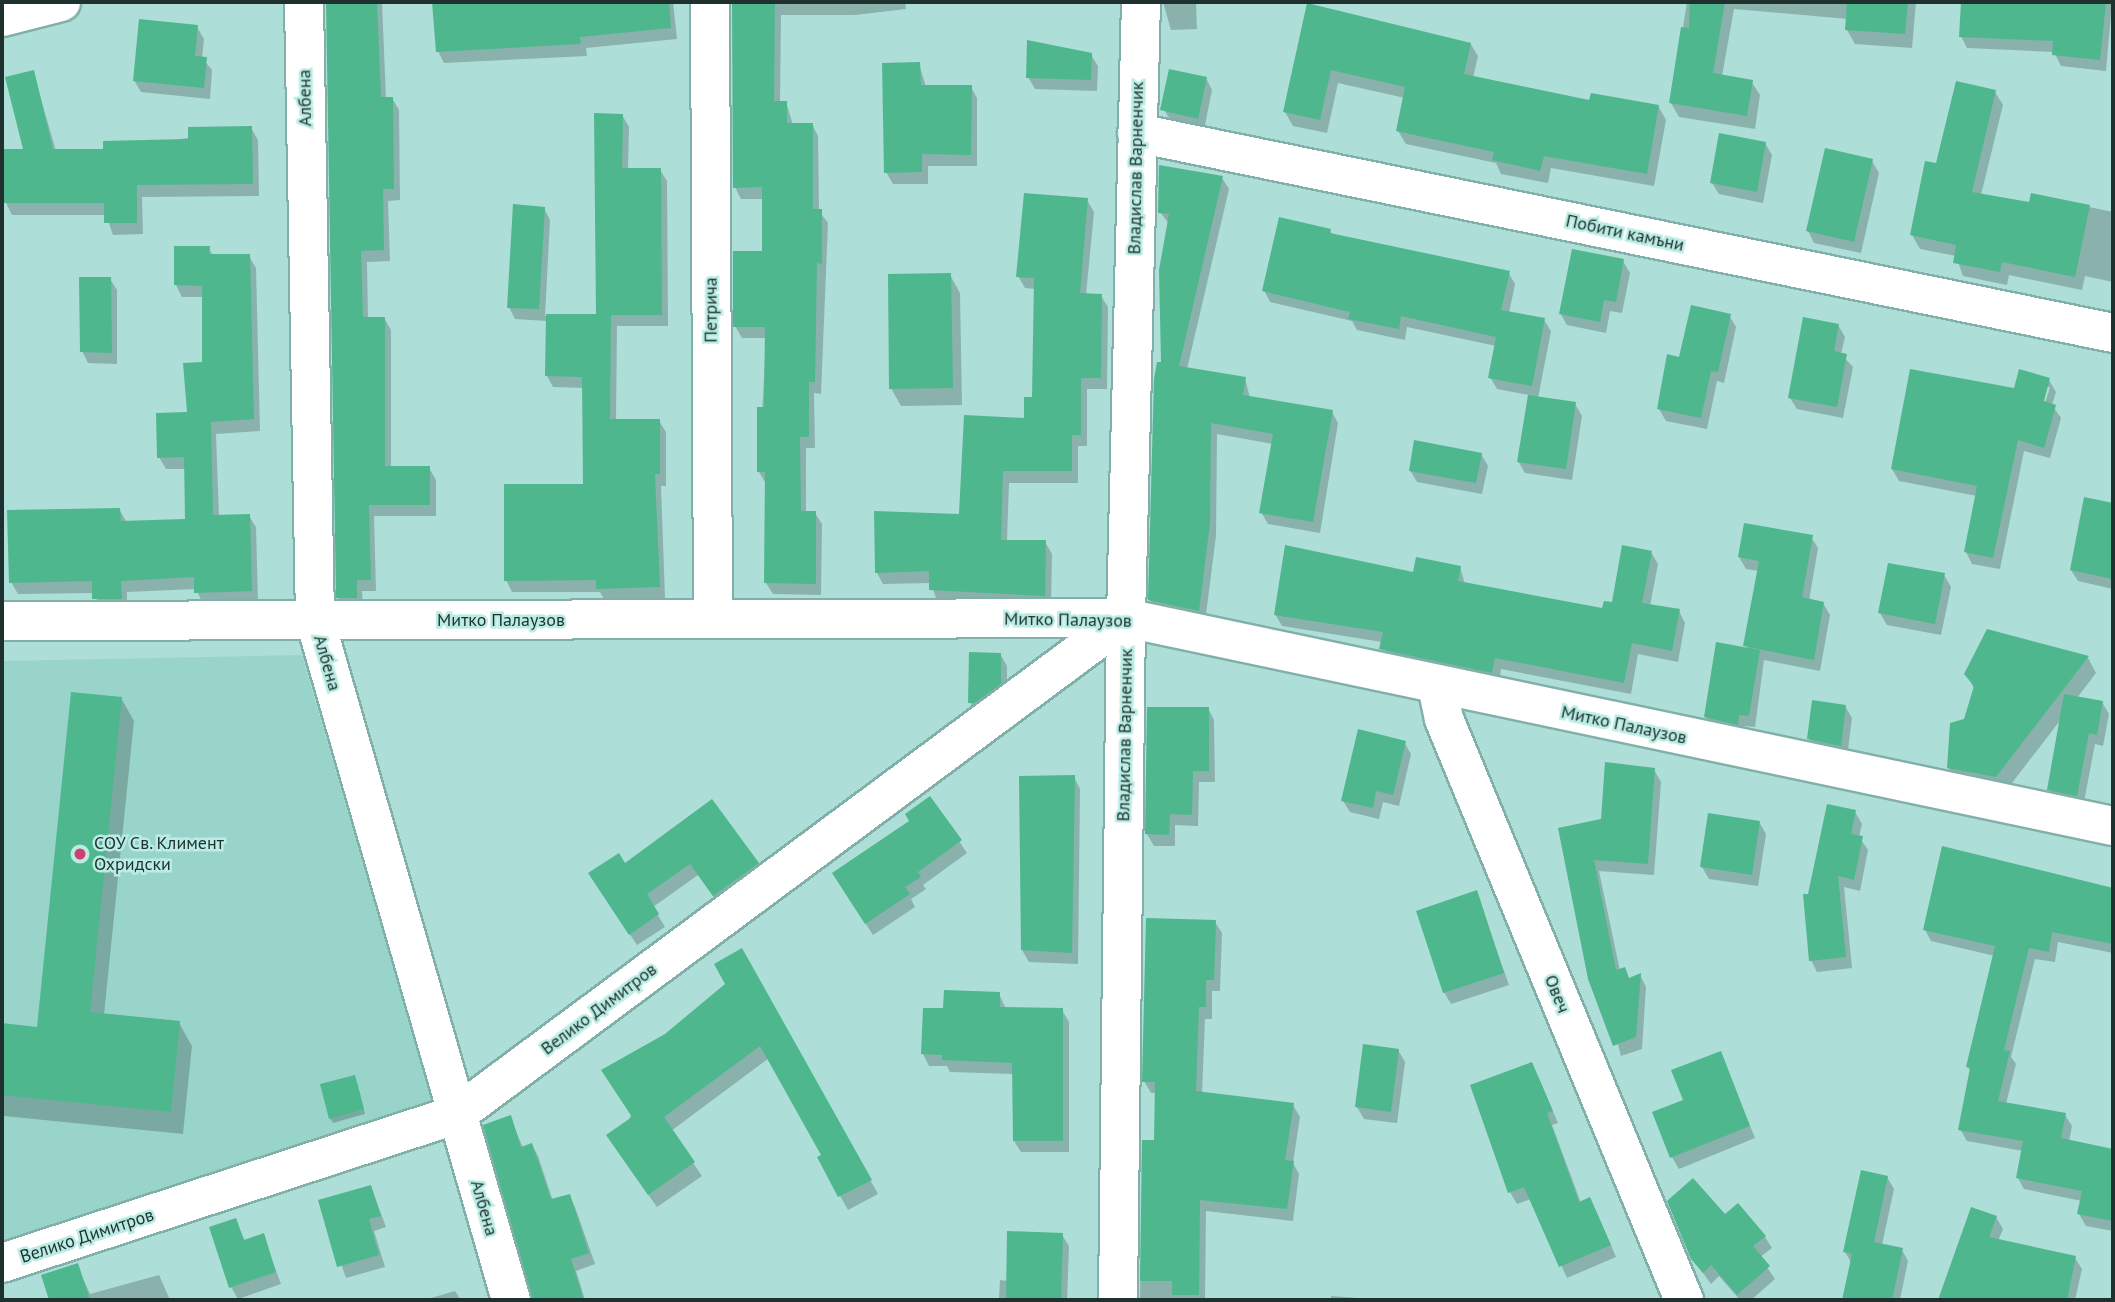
<!DOCTYPE html>
<html>
<head>
<meta charset="utf-8">
<style>
  body { margin:0 }
  #map { position:relative; width:2115px; height:1302px; overflow:hidden; background:#added7; font-family:"PT Sans",sans-serif }
  div>[style] { position:absolute }
  .built>* { inset:0; background:#99d4cb }
  .shadow>* { inset:0; background:#0003 }
  .building>* { inset:0; background:#4eb78e }
  .roads { filter:drop-shadow(2px 0 #80b0a9) drop-shadow(-2px 0 #80b0a9) drop-shadow(0 2px #80b0a9) drop-shadow(0 -2px #80b0a9) }
  .minor>* { height:38px; margin:-19px; padding:0 19px; transform-origin:19px; border-radius:19px; background:#fff }
  .dots>* { width:19px; height:19px; translate:-50% -50%; box-sizing:border-box; border:4px solid #baece4; border-radius:50% }
  span { translate:-50% -50%; white-space:nowrap; text-align:center; line-height:1.15; -webkit-text-stroke:5px #baece4; paint-order:stroke }
  .street-label { font-size:18px; color:#1e312f }
  .poi-label { font-size:18px; color:#1e312f }
  .left { translate:0 -50%; text-align:left }
  .frame { position:absolute; inset:0; border:4px solid #1e312f; pointer-events:none }
</style>
</head>
<body>
<div id="map">
  <div class="built">
    <i style="clip-path:polygon(302px 655px,432px 1102px,2px 1244px,2px 661px)"></i>
  </div>
  <div class="shadow">
    <i style="clip-path:polygon(328px 2px,382px 2px,386px 99px,392px 98px,399px 110px,400px 200px,388px 201px,390px 261px,367px 262px,368px 319px,384px 318px,391px 330px,391px 468px,429px 468px,436px 480px,436px 516px,374px 516px,376px 591px,362px 591px,363px 609px,345px 609px,338px 598px)"></i>
    <i style="clip-path:polygon(434px 2px,673px 2px,677px 39px,586px 48px,587px 56px,444px 63px,438px 51px)"></i>
    <i style="clip-path:polygon(733px 2px,905px 2px,906px 9px,855px 15px,781px 15px,780px 102px,786px 102px,793px 125px,812px 124px,818px 136px,819px 211px,828px 223px,821px 394px,814px 393px,815px 448px,806px 448px,806px 513px,815px 513px,822px 524px,821px 595px,773px 594px,766px 583px,766px 484px,759px 472px,766px 338px,742px 338px,735px 326px,763px 253px,764px 199px,741px 199px,735px 187px)"></i>
    <i style="clip-path:polygon(1163px 2px,1196px 2px,1197px 29px,1171px 30px)"></i>
    <i style="clip-path:polygon(1687px 2px,1916px 2px,1912px 48px,1855px 44px,1847px 30px,1848px 19px,1734px 9px,1722px 76px,1751px 81px,1760px 95px,1755px 129px,1679px 117px,1671px 103px)"></i>
    <i style="clip-path:polygon(1962px 2px,2112px 2px,2106px 71px,2061px 66px,2054px 52px,1967px 48px,1961px 36px)"></i>
    <i style="clip-path:polygon(1309px 5px,1434px 47px,1470px 43px,1478px 56px,1473px 78px,1591px 102px,1658px 106px,1666px 120px,1654px 186px,1551px 168px,1548px 183px,1501px 174px,1496px 163px,1406px 144px,1398px 131px,1405px 98px,1338px 83px,1327px 133px,1293px 126px,1285px 112px)"></i>
    <i style="clip-path:polygon(197px 27px,204px 39px,202px 58px,212px 70px,210px 99px,141px 92px,134px 80px)"></i>
    <i style="clip-path:polygon(1091px 55px,1098px 66px,1097px 91px,1035px 89px,1028px 77px)"></i>
    <i style="clip-path:polygon(919px 64px,926px 87px,971px 87px,977px 98px,977px 166px,928px 166px,928px 184px,893px 184px,886px 172px)"></i>
    <i style="clip-path:polygon(33px 72px,56px 151px,105px 151px,251px 128px,258px 140px,259px 196px,142px 197px,143px 234px,113px 235px,106px 215px,12px 215px,6px 203px,25px 151px)"></i>
    <i style="clip-path:polygon(1206px 78px,1212px 90px,1204px 130px,1172px 123px,1165px 111px)"></i>
    <i style="clip-path:polygon(1995px 92px,2003px 105px,1981px 195px,2030px 204px,2032px 195px,2113px 212px,2113px 282px,2085px 276px,2082px 290px,2009px 275px,2007px 285px,1963px 276px,1956px 256px,1920px 249px,1912px 235px,1937px 165px)"></i>
    <i style="clip-path:polygon(622px 115px,629px 127px,628px 169px,660px 170px,667px 181px,668px 326px,617px 326px,616px 420px,659px 421px,666px 432px,666px 486px,661px 486px,665px 598px,605px 601px,600px 592px,512px 592px,506px 580px,584px 485px,584px 388px,553px 387px,547px 376px,547px 321px,515px 319px,509px 307px,544px 208px,550px 220px,545px 316px,597px 316px)"></i>
    <i style="clip-path:polygon(1765px 143px,1772px 155px,1763px 203px,1719px 194px,1712px 183px)"></i>
    <i style="clip-path:polygon(1872px 161px,1879px 173px,1861px 253px,1814px 243px,1808px 231px)"></i>
    <i style="clip-path:polygon(1222px 178px,1229px 189px,1187px 369px,1245px 378px,1250px 398px,1332px 412px,1338px 423px,1320px 533px,1268px 524px,1261px 512px,1273px 444px,1217px 434px,1216px 536px,1205px 622px,1157px 612px,1150px 600px,1169px 224px,1160px 212px)"></i>
    <i style="clip-path:polygon(1087px 200px,1094px 212px,1086px 295px,1101px 296px,1108px 307px,1107px 389px,1087px 389px,1087px 446px,1078px 446px,1078px 483px,1009px 483px,1007px 541px,1045px 542px,1052px 554px,1051px 608px,937px 601px,931px 583px,883px 584px,877px 573px,960px 516px,1026px 420px,1034px 399px,1036px 289px,1025px 288px,1018px 276px)"></i>
    <i style="clip-path:polygon(1330px 231px,1333px 235px,1508px 272px,1515px 284px,1509px 313px,1544px 320px,1551px 331px,1538px 398px,1575px 404px,1582px 416px,1572px 480px,1525px 473px,1518px 461px,1529px 395px,1497px 389px,1490px 377px,1496px 346px,1407px 327px,1405px 340px,1357px 330px,1352px 321px,1270px 302px,1264px 290px)"></i>
    <i style="clip-path:polygon(209px 248px,213px 256px,249px 256px,256px 268px,260px 431px,216px 434px,219px 517px,249px 516px,256px 527px,258px 602px,203px 604px,196px 589px,127px 592px,127px 610px,101px 610px,94px 593px,18px 594px,11px 582px,119px 509px,126px 521px,187px 521px,186px 469px,166px 469px,159px 457px,188px 414px,204px 363px,204px 297px,182px 297px,176px 285px)"></i>
    <i style="clip-path:polygon(1623px 261px,1630px 273px,1622px 313px,1610px 311px,1606px 333px,1567px 325px,1560px 313px)"></i>
    <i style="clip-path:polygon(950px 275px,960px 293px,962px 405px,901px 406px,891px 388px)"></i>
    <i style="clip-path:polygon(110px 279px,117px 290px,117px 364px,88px 363px,82px 351px)"></i>
    <i style="clip-path:polygon(1729px 315px,1736px 327px,1724px 383px,1717px 381px,1707px 429px,1666px 421px,1659px 409px,1681px 359px)"></i>
    <i style="clip-path:polygon(1838px 325px,1845px 337px,1841px 354px,1853px 367px,1843px 418px,1797px 409px,1790px 398px)"></i>
    <i style="clip-path:polygon(evenodd,2049px 380px,2056px 392px,2052px 405px,2061px 418px,2050px 458px,2024px 451px,2000px 569px,1972px 564px,1966px 552px,1977px 496px,1899px 481px,1892px 469px,2015px 390px,2049px 380px,2046px 387px,2050px 387px,2043px 410px,2040px 409px,2046px 387px)"></i>
    <i style="clip-path:polygon(1481px 454px,1488px 466px,1482px 494px,1417px 482px,1410px 470px)"></i>
    <i style="clip-path:polygon(2086px 499px,2113px 504px,2113px 589px,2078px 581px,2071px 570px)"></i>
    <i style="clip-path:polygon(1811px 537px,1818px 548px,1809px 601px,1823px 603px,1830px 615px,1820px 671px,1764px 660px,1755px 727px,1745px 726px,1744px 735px,1713px 729px,1706px 717px,1747px 649px,1759px 571px,1746px 569px,1739px 557px)"></i>
    <i style="clip-path:polygon(1651px 552px,1658px 564px,1650px 606px,1679px 611px,1685px 623px,1678px 662px,1638px 654px,1631px 694px,1501px 669px,1499px 684px,1388px 660px,1382px 642px,1282px 626px,1275px 614px,1414px 574px,1460px 567px,1465px 584px,1604px 610px,1614px 605px)"></i>
    <i style="clip-path:polygon(1944px 575px,1951px 587px,1941px 635px,1887px 625px,1880px 613px)"></i>
    <i style="clip-path:polygon(1000px 654px,1007px 666px,1007px 696px,977px 714px,970px 702px)"></i>
    <i style="clip-path:polygon(2088px 658px,2096px 673px,2077px 698px,2102px 702px,2109px 714px,2103px 746px,2095px 744px,2083px 807px,2055px 801px,2049px 789px,2062px 718px,2005px 792px,1957px 783px,1948px 767px,1975px 690px,1966px 674px)"></i>
    <i style="clip-path:polygon(121px 698px,134px 721px,104px 1015px,179px 1023px,192px 1046px,183px 1134px,4px 1116px,2px 1137px,2px 1025px,38px 1028px)"></i>
    <i style="clip-path:polygon(1845px 706px,1852px 718px,1847px 757px,1816px 751px,1810px 739px)"></i>
    <i style="clip-path:polygon(1208px 708px,1214px 720px,1215px 782px,1199px 782px,1198px 826px,1175px 825px,1175px 846px,1154px 846px,1147px 834px)"></i>
    <i style="clip-path:polygon(1404px 742px,1411px 754px,1399px 806px,1383px 802px,1379px 819px,1350px 812px,1343px 801px)"></i>
    <i style="clip-path:polygon(1654px 770px,1661px 782px,1654px 875px,1599px 871px,1620px 971px,1630px 979px,1640px 975px,1646px 987px,1642px 1049px,1621px 1056px,1560px 830px,1602px 821px)"></i>
    <i style="clip-path:polygon(1074px 777px,1080px 789px,1078px 964px,1029px 962px,1022px 950px)"></i>
    <i style="clip-path:polygon(930px 798px,967px 853px,923px 885px,926px 889px,911px 899px,915px 907px,873px 935px,841px 885px,911px 822px)"></i>
    <i style="clip-path:polygon(712px 802px,763px 876px,721px 907px,698px 875px,653px 907px,665px 927px,637px 945px,597px 885px)"></i>
    <i style="clip-path:polygon(1855px 812px,1862px 824px,1859px 837px,1868px 850px,1860px 891px,1844px 887px,1852px 968px,1817px 972px,1811px 960px,1809px 895px)"></i>
    <i style="clip-path:polygon(1759px 822px,1766px 834px,1758px 886px,1709px 879px,1702px 867px)"></i>
    <i style="clip-path:polygon(1974px 859px,2113px 889px,2113px 953px,2058px 942px,2055px 962px,2035px 959px,2011px 1057px,2016px 1064px,2006px 1104px,2065px 1115px,2072px 1126px,2069px 1142px,2113px 1150px,2113px 1231px,2086px 1226px,2079px 1214px,2082px 1201px,2024px 1189px,2018px 1178px,2023px 1151px,1967px 1141px,1960px 1129px,1971px 1073px,1968px 1066px,1995px 956px,1931px 941px,1925px 930px)"></i>
    <i style="clip-path:polygon(1476px 892px,1509px 985px,1451px 1004px,1444px 992px)"></i>
    <i style="clip-path:polygon(1215px 922px,1222px 933px,1220px 991px,1212px 991px,1212px 1019px,1205px 1019px,1202px 1094px,1293px 1105px,1300px 1117px,1293px 1163px,1299px 1174px,1293px 1221px,1206px 1211px,1205px 1300px,1140px 1300px,1143px 1141px,1156px 1141px,1157px 1093px,1151px 1093px,1144px 1081px)"></i>
    <i style="clip-path:polygon(742px 950px,878px 1194px,848px 1210px,819px 1158px,824px 1155px,769px 1058px,671px 1131px,702px 1176px,657px 1207px,616px 1149px,666px 1035px,728px 985px)"></i>
    <i style="clip-path:polygon(999px 994px,1006px 1009px,1062px 1010px,1069px 1022px,1069px 1152px,1021px 1152px,1014px 1141px,1014px 1074px,950px 1072px,947px 1066px,929px 1066px,923px 1054px,945px 1010px)"></i>
    <i style="clip-path:polygon(1398px 1050px,1405px 1062px,1397px 1123px,1364px 1119px,1357px 1107px)"></i>
    <i style="clip-path:polygon(1720px 1053px,1755px 1138px,1679px 1169px,1672px 1157px,1685px 1101px)"></i>
    <i style="clip-path:polygon(1538px 1076px,1558px 1123px,1552px 1125px,1581px 1203px,1596px 1211px,1616px 1257px,1567px 1278px,1531px 1199px,1517px 1204px,1510px 1192px)"></i>
    <i style="clip-path:polygon(357px 1082px,365px 1114px,333px 1123px,330px 1118px)"></i>
    <i style="clip-path:polygon(510px 1117px,523px 1148px,532px 1145px,538px 1156px,553px 1201px,569px 1196px,575px 1207px,595px 1264px,576px 1271px,585px 1300px,535px 1300px,486px 1126px)"></i>
    <i style="clip-path:polygon(1887px 1177px,1894px 1189px,1882px 1245px,1902px 1250px,1908px 1261px,1900px 1300px,1844px 1300px,1852px 1264px,1845px 1252px)"></i>
    <i style="clip-path:polygon(371px 1187px,386px 1227px,374px 1231px,385px 1267px,346px 1278px,320px 1202px)"></i>
    <i style="clip-path:polygon(1972px 1209px,1996px 1217px,2003px 1229px,1998px 1241px,2075px 1258px,2082px 1269px,2075px 1300px,1939px 1300px)"></i>
    <i style="clip-path:polygon(1724px 1217px,1765px 1237px,1772px 1248px,1760px 1257px,1775px 1279px,1751px 1300px,1740px 1300px,1719px 1276px,1711px 1284px,1692px 1258px)"></i>
    <i style="clip-path:polygon(235px 1220px,245px 1241px,263px 1236px,281px 1284px,238px 1299px,231px 1287px)"></i>
    <i style="clip-path:polygon(1062px 1235px,1069px 1246px,1067px 1300px,999px 1300px,1000px 1280px,1008px 1281px)"></i>
    <i style="clip-path:polygon(77px 1265px,90px 1294px,159px 1275px,170px 1300px,51px 1300px,43px 1276px)"></i>
    <i style="clip-path:polygon(455px 1291px,461px 1300px,424px 1300px)"></i>
    <i style="clip-path:polygon(1331px 1296px,1385px 1300px,1331px 1300px)"></i>
  </div>
  <div class="building">
    <i style="clip-path:polygon(326px 2px,377px 2px,381px 97px,393px 97px,394px 189px,383px 189px,384px 250px,361px 251px,363px 317px,385px 317px,385px 466px,430px 466px,430px 505px,369px 505px,371px 580px,357px 580px,357px 598px,336px 598px)"></i>
    <i style="clip-path:polygon(432px 2px,669px 2px,671px 28px,580px 37px,581px 44px,436px 52px)"></i>
    <i style="clip-path:polygon(732px 2px,775px 2px,774px 101px,787px 101px,787px 123px,813px 123px,813px 209px,822px 209px,822px 264px,817px 263px,815px 382px,809px 382px,809px 437px,800px 437px,801px 511px,816px 511px,816px 584px,764px 583px,765px 472px,757px 472px,757px 407px,764px 407px,765px 327px,733px 327px,733px 251px,762px 251px,762px 187px,733px 188px)"></i>
    <i style="clip-path:polygon(1690px 2px,1725px 2px,1713px 73px,1753px 80px,1747px 116px,1669px 103px,1681px 27px,1689px 28px)"></i>
    <i style="clip-path:polygon(1847px 2px,1908px 2px,1905px 34px,1845px 30px)"></i>
    <i style="clip-path:polygon(1961px 2px,2106px 2px,2100px 60px,2052px 55px,2053px 41px,1959px 37px)"></i>
    <i style="clip-path:polygon(1307px 3px,1471px 43px,1464px 74px,1589px 100px,1591px 93px,1659px 105px,1647px 174px,1544px 156px,1540px 171px,1492px 160px,1494px 152px,1396px 131px,1405px 87px,1331px 70px,1320px 120px,1283px 112px)"></i>
    <i style="clip-path:polygon(139px 19px,198px 25px,195px 56px,207px 57px,204px 88px,133px 81px)"></i>
    <i style="clip-path:polygon(1027px 40px,1092px 53px,1091px 80px,1026px 78px)"></i>
    <i style="clip-path:polygon(920px 62px,921px 85px,972px 85px,971px 155px,922px 154px,922px 172px,884px 173px,882px 63px)"></i>
    <i style="clip-path:polygon(1169px 69px,1207px 77px,1198px 119px,1160px 110px)"></i>
    <i style="clip-path:polygon(34px 70px,53px 149px,103px 149px,103px 141px,188px 139px,188px 127px,252px 126px,253px 184px,137px 185px,137px 223px,104px 223px,104px 203px,4px 203px,4px 149px,23px 149px,5px 77px)"></i>
    <i style="clip-path:polygon(1956px 81px,1996px 90px,1972px 192px,2029px 202px,2031px 193px,2090px 205px,2075px 277px,2002px 262px,2000px 272px,1953px 263px,1956px 245px,1910px 235px,1925px 161px,1936px 163px)"></i>
    <i style="clip-path:polygon(594px 113px,623px 114px,622px 168px,661px 168px,662px 315px,611px 315px,610px 419px,660px 419px,660px 474px,655px 474px,660px 587px,596px 589px,596px 580px,504px 581px,504px 484px,583px 484px,582px 377px,545px 376px,546px 314px,596px 314px)"></i>
    <i style="clip-path:polygon(1719px 133px,1766px 142px,1757px 192px,1710px 183px)"></i>
    <i style="clip-path:polygon(1825px 148px,1873px 159px,1854px 242px,1806px 231px)"></i>
    <i style="clip-path:polygon(1159px 165px,1223px 176px,1179px 366px,1246px 377px,1243px 395px,1333px 410px,1313px 522px,1259px 513px,1273px 434px,1211px 423px,1210px 523px,1199px 611px,1148px 600px,1154px 379px,1157px 362px,1161px 362px,1159px 270px,1169px 214px,1158px 213px)"></i>
    <i style="clip-path:polygon(1024px 193px,1088px 198px,1080px 293px,1102px 294px,1101px 378px,1081px 378px,1081px 435px,1072px 435px,1072px 471px,1003px 471px,1001px 540px,1046px 540px,1045px 596px,929px 590px,929px 571px,875px 573px,874px 511px,959px 514px,964px 415px,1024px 418px,1024px 397px,1032px 397px,1034px 278px,1016px 277px)"></i>
    <i style="clip-path:polygon(513px 204px,545px 207px,539px 309px,507px 308px)"></i>
    <i style="clip-path:polygon(1279px 217px,1331px 229px,1330px 233px,1510px 271px,1501px 310px,1545px 318px,1532px 386px,1488px 378px,1496px 337px,1401px 316px,1399px 329px,1348px 319px,1350px 312px,1262px 291px)"></i>
    <i style="clip-path:polygon(174px 246px,210px 246px,209px 254px,250px 254px,254px 419px,211px 422px,213px 515px,250px 514px,252px 591px,194px 593px,194px 577px,121px 581px,122px 599px,92px 599px,92px 581px,9px 583px,7px 510px,120px 508px,121px 521px,185px 519px,184px 457px,157px 458px,156px 413px,187px 412px,183px 363px,202px 362px,202px 286px,174px 285px)"></i>
    <i style="clip-path:polygon(1572px 249px,1624px 259px,1616px 302px,1604px 300px,1600px 322px,1559px 314px)"></i>
    <i style="clip-path:polygon(951px 273px,953px 388px,889px 389px,888px 274px)"></i>
    <i style="clip-path:polygon(79px 277px,111px 277px,112px 353px,80px 352px)"></i>
    <i style="clip-path:polygon(1691px 305px,1731px 314px,1718px 372px,1711px 371px,1701px 418px,1657px 409px,1667px 354px,1679px 357px)"></i>
    <i style="clip-path:polygon(1803px 317px,1839px 324px,1834px 351px,1847px 354px,1837px 407px,1788px 398px)"></i>
    <i style="clip-path:polygon(1910px 369px,2014px 388px,2019px 369px,2050px 378px,2044px 401px,2056px 405px,2044px 448px,2018px 440px,1993px 558px,1964px 552px,1977px 486px,1891px 469px)"></i>
    <i style="clip-path:polygon(1528px 395px,1576px 402px,1566px 469px,1517px 462px)"></i>
    <i style="clip-path:polygon(1414px 440px,1482px 453px,1476px 483px,1409px 471px)"></i>
    <i style="clip-path:polygon(2084px 497px,2113px 503px,2113px 579px,2070px 570px)"></i>
    <i style="clip-path:polygon(1744px 523px,1813px 535px,1802px 597px,1824px 602px,1814px 660px,1743px 646px,1759px 561px,1738px 557px)"></i>
    <i style="clip-path:polygon(1285px 545px,1413px 572px,1416px 557px,1461px 566px,1458px 581px,1602px 608px,1604px 601px,1612px 602px,1622px 545px,1652px 551px,1642px 603px,1680px 609px,1672px 651px,1632px 643px,1624px 683px,1495px 658px,1492px 673px,1379px 649px,1383px 632px,1274px 615px)"></i>
    <i style="clip-path:polygon(1888px 563px,1945px 573px,1935px 624px,1878px 613px)"></i>
    <i style="clip-path:polygon(1987px 629px,2089px 656px,1996px 777px,1947px 768px,1950px 723px,1964px 719px,1974px 686px,1964px 674px)"></i>
    <i style="clip-path:polygon(1716px 642px,1760px 650px,1749px 716px,1739px 715px,1738px 725px,1704px 717px)"></i>
    <i style="clip-path:polygon(969px 652px,1001px 653px,1001px 684px,975px 703px,968px 703px)"></i>
    <i style="clip-path:polygon(71px 692px,122px 697px,90px 1012px,180px 1021px,171px 1112px,2px 1095px,2px 1023px,37px 1027px)"></i>
    <i style="clip-path:polygon(2064px 694px,2103px 701px,2097px 735px,2089px 733px,2077px 796px,2047px 790px)"></i>
    <i style="clip-path:polygon(1812px 700px,1846px 705px,1841px 746px,1807px 739px)"></i>
    <i style="clip-path:polygon(1147px 707px,1209px 707px,1209px 771px,1193px 771px,1192px 815px,1170px 814px,1169px 835px,1145px 834px)"></i>
    <i style="clip-path:polygon(1358px 729px,1406px 741px,1393px 795px,1376px 791px,1373px 808px,1341px 801px)"></i>
    <i style="clip-path:polygon(1605px 762px,1655px 768px,1648px 864px,1594px 860px,1616px 970px,1625px 967px,1629px 978px,1641px 973px,1636px 1037px,1613px 1046px,1588px 979px,1558px 828px,1601px 819px)"></i>
    <i style="clip-path:polygon(1075px 775px,1072px 953px,1021px 950px,1019px 776px)"></i>
    <i style="clip-path:polygon(930px 796px,962px 840px,918px 872px,921px 877px,905px 887px,910px 894px,865px 924px,832px 873px,909px 821px,905px 814px)"></i>
    <i style="clip-path:polygon(712px 799px,759px 863px,713px 896px,690px 864px,647px 894px,659px 914px,629px 935px,588px 873px,619px 853px,625px 863px)"></i>
    <i style="clip-path:polygon(1827px 804px,1856px 810px,1851px 834px,1863px 836px,1854px 880px,1838px 876px,1846px 957px,1809px 961px,1803px 894px,1808px 894px)"></i>
    <i style="clip-path:polygon(1708px 813px,1760px 821px,1752px 875px,1700px 867px)"></i>
    <i style="clip-path:polygon(1942px 846px,2113px 888px,2113px 944px,2052px 932px,2049px 952px,2029px 948px,2004px 1050px,2010px 1051px,1998px 1101px,2066px 1113px,2061px 1138px,2113px 1149px,2113px 1221px,2077px 1214px,2082px 1191px,2016px 1178px,2023px 1141px,1958px 1130px,1970px 1068px,1966px 1067px,1995px 946px,1923px 930px)"></i>
    <i style="clip-path:polygon(1477px 890px,1504px 973px,1443px 993px,1416px 911px)"></i>
    <i style="clip-path:polygon(1146px 918px,1216px 920px,1214px 980px,1206px 980px,1206px 1007px,1199px 1007px,1196px 1091px,1294px 1103px,1285px 1160px,1294px 1161px,1287px 1209px,1200px 1200px,1199px 1295px,1172px 1295px,1172px 1281px,1140px 1281px,1142px 1140px,1154px 1140px,1155px 1082px,1142px 1082px)"></i>
    <i style="clip-path:polygon(742px 948px,872px 1180px,838px 1197px,817px 1157px,821px 1155px,760px 1046px,664px 1117px,695px 1162px,648px 1195px,606px 1135px,632px 1117px,601px 1070px,665px 1034px,725px 984px,714px 964px)"></i>
    <i style="clip-path:polygon(944px 990px,1000px 992px,1000px 1007px,1063px 1008px,1063px 1141px,1013px 1141px,1012px 1063px,942px 1060px,942px 1055px,921px 1054px,923px 1008px,943px 1008px)"></i>
    <i style="clip-path:polygon(1363px 1044px,1399px 1049px,1391px 1112px,1355px 1107px)"></i>
    <i style="clip-path:polygon(1721px 1051px,1750px 1126px,1670px 1158px,1652px 1112px,1683px 1100px,1671px 1070px)"></i>
    <i style="clip-path:polygon(1532px 1062px,1553px 1111px,1547px 1113px,1579px 1202px,1590px 1197px,1611px 1245px,1559px 1267px,1524px 1187px,1508px 1193px,1470px 1085px)"></i>
    <i style="clip-path:polygon(355px 1075px,364px 1109px,329px 1119px,320px 1084px)"></i>
    <i style="clip-path:polygon(511px 1115px,521px 1147px,532px 1143px,551px 1199px,570px 1194px,589px 1253px,571px 1259px,584px 1300px,532px 1300px,483px 1125px)"></i>
    <i style="clip-path:polygon(1861px 1170px,1888px 1176px,1874px 1242px,1903px 1248px,1892px 1300px,1842px 1300px,1852px 1254px,1843px 1252px)"></i>
    <i style="clip-path:polygon(1693px 1178px,1725px 1214px,1738px 1203px,1766px 1236px,1753px 1246px,1770px 1266px,1737px 1295px,1711px 1265px,1703px 1273px,1691px 1259px,1667px 1201px)"></i>
    <i style="clip-path:polygon(371px 1185px,381px 1216px,369px 1219px,379px 1255px,337px 1267px,318px 1200px)"></i>
    <i style="clip-path:polygon(1971px 1207px,1997px 1216px,1989px 1237px,2076px 1256px,2067px 1300px,1938px 1300px)"></i>
    <i style="clip-path:polygon(236px 1218px,244px 1240px,264px 1233px,276px 1272px,229px 1288px,209px 1227px)"></i>
    <i style="clip-path:polygon(1007px 1231px,1063px 1233px,1061px 1300px,1006px 1300px)"></i>
    <i style="clip-path:polygon(78px 1263px,90px 1300px,49px 1300px,41px 1275px)"></i>
  </div>
  <div class="roads">
    <div class="minor">
      <i style="left:304px;top:2px;width:618px;rotate:88.98deg"></i>
      <i style="left:315px;top:620px;width:708px;rotate:73.92deg"></i>
      <i style="left:710px;top:2px;width:617px;rotate:89.72deg"></i>
      <i style="left:2px;top:17px;width:61px;rotate:-14.3deg"></i>
      <i style="left:1137px;top:133px;width:996px;rotate:11.58deg"></i>
      <i style="left:2px;top:621px;width:1124px;rotate:-0.15deg"></i>
      <i style="left:1126px;top:618px;width:1009px;rotate:11.9deg"></i>
      <i style="left:1437px;top:686px;width:34px;rotate:78deg"></i>
      <i style="left:1444px;top:719px;width:629px;rotate:67.56deg"></i>
      <i style="left:2px;top:1263px;width:478px;rotate:-18.1deg"></i>
      <i style="left:456px;top:1115px;width:834px;rotate:-36.57deg"></i>
      <i style="left:1118px;top:1300px;width:682px;rotate:-89.33deg"></i>
      <i style="left:1126px;top:618px;width:616px;rotate:-88.61deg"></i>
    </div>
  </div>
  <div class="dots">
    <i style="left:80px;top:854px;background:#ce416e"></i>
  </div>
  <div class="street-label">
    <span style="left:305px;top:98px;rotate:-91deg">Албена</span>
    <span style="left:1136px;top:168px;rotate:-89deg">Владислав Варненчик</span>
    <span style="left:1625px;top:233px;rotate:12deg">Побити камъни</span>
    <span style="left:711px;top:310px;rotate:-90deg">Петрича</span>
    <span style="left:501px;top:620px">Митко Палаузов</span>
    <span style="left:1068px;top:620px;rotate:1deg">Митко Палаузов</span>
    <span style="left:327px;top:663px;rotate:74deg">Албена</span>
    <span style="left:1624px;top:725px;rotate:12deg">Митко Палаузов</span>
    <span style="left:1125px;top:735px;rotate:-89deg">Владислав Варненчик</span>
    <span style="left:1557px;top:994px;rotate:68deg">Овеч</span>
    <span style="left:599px;top:1009px;rotate:-37deg">Велико Димитров</span>
    <span style="left:484px;top:1208px;rotate:74deg">Албена</span>
    <span style="left:87px;top:1236px;rotate:-18deg">Велико Димитров</span>
  </div>
  <div class="poi-label">
    <span class="left" style="left:94px;top:854px">СОУ Св. Климент<br>Охридски</span>
  </div>
  <div class="frame"></div>
</div>
</body>
</html>
